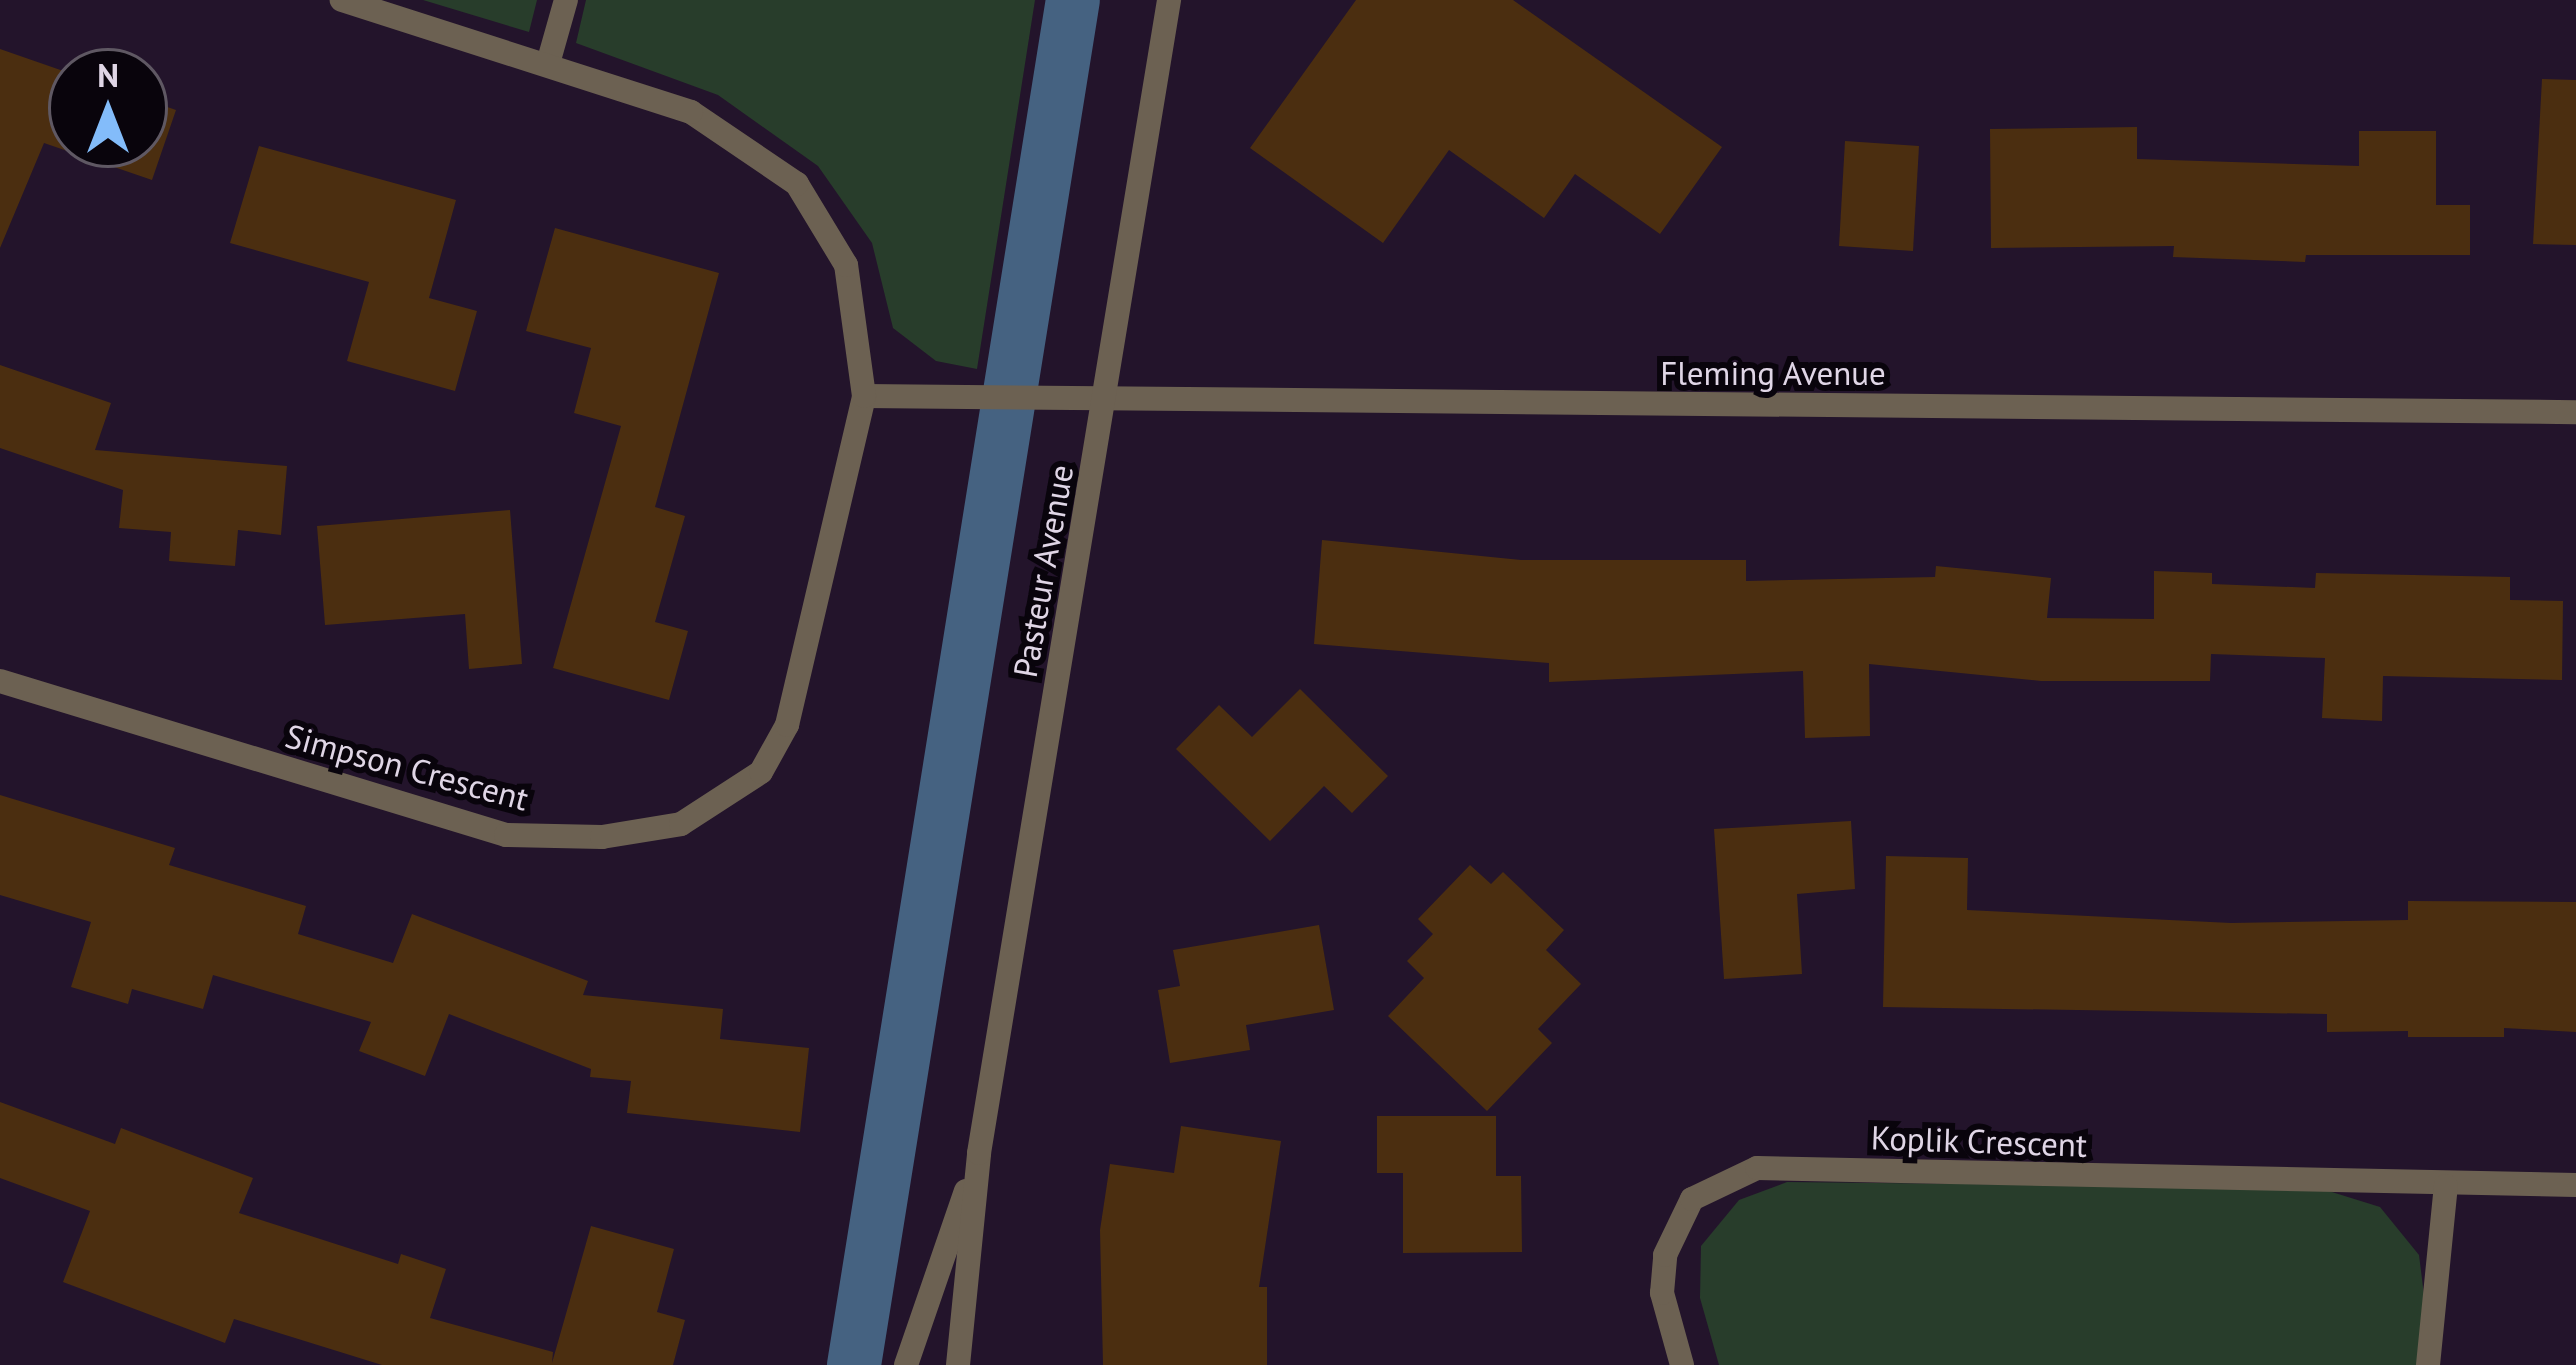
<!DOCTYPE html>
<html>
<head>
<meta charset="utf-8">
<style>
  body { margin:0 }
  #map { position:relative; width:2576px; height:1365px; overflow:hidden; background:#23142b; font-family:"PT Sans",sans-serif }
  div>[style] { position:absolute }
  .green>* { inset:0; background:#283d2b }
  .canal>* { height:54px; margin:-27px; padding:0 27px; transform-origin:27px; border-radius:27px; background:#456281 }
  .building>* { inset:0; background:#4b2e10 }
  .service>* { height:24px; margin:-12px; padding:0 12px; transform-origin:12px; border-radius:12px; background:#6c6152 }
  .minor>* { height:24px; margin:-12px; padding:0 12px; transform-origin:12px; border-radius:12px; background:#6c6152 }
  .tertiary>* { height:24px; margin:-12px; padding:0 12px; transform-origin:12px; border-radius:12px; background:#6c6152 }
  span { translate:-50% -50%; white-space:nowrap; text-align:center; line-height:1.15; -webkit-text-stroke:12px #09040c; paint-order:stroke }
  .street-label { font-size:33px; color:#e0d6e6 }
  .north { position:absolute; left:48px; top:48px; width:120px; height:120px; box-sizing:border-box; background:#09040c; border:3px solid #5f5863; border-radius:50%; rotate:0deg; font-size:33px; font-weight:700; line-height:48px; text-align:center; color:#e0d6e6 }
  .north::after { content:''; display:block; margin:auto; width:42px; height:54px; background:#83bcfa; clip-path:polygon(50% 0,100% 100%,50% 72%,0 100%) }
</style>
</head>
<body>
<div id="map">
  <div class="green">
    <i style="clip-path:polygon(423px 0,537px 0,529px 32px)"></i>
    <i style="clip-path:polygon(586px 0,1035px 0,977px 369px,936px 361px,893px 328px,872px 243px,818px 166px,718px 95px,576px 43px)"></i>
    <i style="clip-path:polygon(1787px 1182px,2319px 1188px,2380px 1207px,2419px 1255px,2427px 1319px,2420px 1365px,1719px 1365px,1700px 1298px,1701px 1246px,1739px 1200px)"></i>
  </div>
  <div class="canal">
    <i style="left:854px;top:1365px;width:1382px;rotate:-80.89deg"></i>
  </div>
  <div class="building">
    <i style="clip-path:polygon(1356px 0,1513px 0,1722px 147px,1660px 234px,1575px 174px,1544px 218px,1449px 150px,1383px 243px,1250px 148px)"></i>
    <i style="clip-path:polygon(0 49px,72px 74px,72px 144px,144px 144px,144px 99px,176px 110px,152px 180px,44px 143px,0 248px)"></i>
    <i style="clip-path:polygon(2542px 79px,2576px 80px,2576px 245px,2533px 244px)"></i>
    <i style="clip-path:polygon(2137px 127px,2137px 159px,2359px 166px,2359px 131px,2436px 131px,2436px 205px,2470px 205px,2470px 255px,2306px 255px,2305px 262px,2173px 257px,2174px 246px,1991px 248px,1990px 129px)"></i>
    <i style="clip-path:polygon(1845px 141px,1919px 146px,1913px 251px,1839px 246px)"></i>
    <i style="clip-path:polygon(259px 146px,456px 200px,429px 298px,477px 311px,455px 391px,347px 361px,369px 282px,230px 243px)"></i>
    <i style="clip-path:polygon(555px 228px,719px 273px,655px 507px,685px 516px,655px 622px,688px 631px,669px 700px,553px 668px,621px 426px,574px 413px,591px 348px,526px 331px)"></i>
    <i style="clip-path:polygon(0 365px,111px 403px,95px 450px,287px 466px,281px 535px,238px 530px,235px 566px,169px 561px,171px 532px,119px 528px,123px 490px,0 448px)"></i>
    <i style="clip-path:polygon(510px 510px,522px 664px,469px 669px,465px 614px,325px 625px,317px 526px)"></i>
    <i style="clip-path:polygon(1322px 540px,1521px 560px,1746px 560px,1746px 581px,1935px 577px,1936px 566px,2007px 573px,2051px 578px,2047px 618px,2154px 619px,2154px 571px,2212px 573px,2212px 584px,2315px 588px,2316px 573px,2510px 577px,2510px 600px,2563px 601px,2562px 680px,2383px 676px,2382px 721px,2322px 718px,2325px 658px,2211px 654px,2210px 681px,2041px 681px,1869px 664px,1870px 736px,1805px 738px,1803px 671px,1549px 682px,1549px 663px,1314px 644px)"></i>
    <i style="clip-path:polygon(1300px 689px,1388px 776px,1352px 813px,1324px 786px,1270px 841px,1176px 749px,1219px 705px,1252px 737px)"></i>
    <i style="clip-path:polygon(0 795px,175px 848px,169px 865px,306px 906px,298px 934px,393px 963px,412px 914px,588px 981px,583px 995px,723px 1009px,720px 1039px,809px 1048px,800px 1132px,627px 1113px,631px 1081px,590px 1077px,591px 1069px,449px 1014px,425px 1076px,359px 1051px,371px 1022px,213px 975px,203px 1009px,132px 989px,128px 1004px,71px 987px,91px 922px,0 895px)"></i>
    <i style="clip-path:polygon(1851px 821px,1855px 889px,1797px 894px,1802px 974px,1724px 979px,1714px 829px)"></i>
    <i style="clip-path:polygon(1886px 856px,1968px 858px,1967px 910px,2231px 923px,2408px 920px,2408px 901px,2576px 902px,2576px 1032px,2504px 1028px,2504px 1037px,2408px 1037px,2408px 1031px,2327px 1032px,2327px 1014px,1883px 1007px)"></i>
    <i style="clip-path:polygon(1470px 865px,1491px 884px,1503px 872px,1564px 930px,1546px 950px,1581px 984px,1538px 1029px,1552px 1043px,1487px 1111px,1388px 1016px,1424px 978px,1407px 961px,1433px 934px,1418px 919px)"></i>
    <i style="clip-path:polygon(1319px 925px,1334px 1010px,1246px 1025px,1250px 1050px,1170px 1063px,1158px 990px,1180px 986px,1173px 950px)"></i>
    <i style="clip-path:polygon(0 1102px,115px 1144px,121px 1128px,253px 1178px,239px 1213px,398px 1264px,401px 1254px,446px 1269px,430px 1318px,553px 1352px,552px 1363px,591px 1226px,674px 1249px,657px 1312px,685px 1320px,673px 1365px,382px 1365px,234px 1319px,225px 1343px,63px 1282px,90px 1211px,0 1178px)"></i>
    <i style="clip-path:polygon(1377px 1116px,1496px 1116px,1496px 1176px,1521px 1176px,1522px 1252px,1403px 1253px,1403px 1173px,1377px 1173px)"></i>
    <i style="clip-path:polygon(1181px 1126px,1281px 1141px,1259px 1287px,1267px 1287px,1267px 1365px,1103px 1365px,1100px 1230px,1110px 1164px,1174px 1173px)"></i>
  </div>
  <div class="service">
    <i style="left:549px;top:60px;width:62px;rotate:-74.2deg"></i>
  </div>
  <div class="minor">
    <i style="left:864px;top:396px;width:1712px;rotate:0.54deg"></i>
    <i style="left:0;top:681px;width:529px;rotate:16.93deg"></i>
    <i style="left:506px;top:835px;width:96px;rotate:1.2deg"></i>
    <i style="left:602px;top:837px;width:80px;rotate:-9.3deg"></i>
    <i style="left:681px;top:824px;width:95px;rotate:-33deg"></i>
    <i style="left:761px;top:772px;width:54px;rotate:-61deg"></i>
    <i style="left:787px;top:725px;width:338px;rotate:-76.8deg"></i>
    <i style="left:864px;top:396px;width:132px;rotate:-97.8deg"></i>
    <i style="left:846px;top:265px;width:95px;rotate:-121.2deg"></i>
    <i style="left:797px;top:184px;width:128px;rotate:-145.8deg"></i>
    <i style="left:691px;top:112px;width:367px;rotate:-162.2deg"></i>
    <i style="left:1682px;top:1365px;width:75px;rotate:-105.5deg"></i>
    <i style="left:1662px;top:1293px;width:38px;rotate:-85deg"></i>
    <i style="left:1665px;top:1255px;width:62px;rotate:-64.3deg"></i>
    <i style="left:1692px;top:1199px;width:72px;rotate:-25.5deg"></i>
    <i style="left:1757px;top:1168px;width:819px;rotate:1.19deg"></i>
    <i style="left:2428px;top:1365px;width:180px;rotate:-84.3deg"></i>
  </div>
  <div class="tertiary">
    <i style="left:906px;top:1365px;width:184px;rotate:-71deg"></i>
    <i style="left:958px;top:1365px;width:213px;rotate:-84.3deg"></i>
    <i style="left:979px;top:1153px;width:1169px;rotate:-80.64deg"></i>
  </div>
  <div class="street-label">
    <span style="left:1773px;top:373px">Fleming Avenue</span>
    <span style="left:1043px;top:571px;rotate:-80deg">Pasteur Avenue</span>
    <span style="left:407px;top:767px;rotate:15deg">Simpson Crescent</span>
    <span style="left:1979px;top:1141px;rotate:2deg">Koplik Crescent</span>
  </div>
  <div class="north">N</div>
</div>
</body>
</html>
